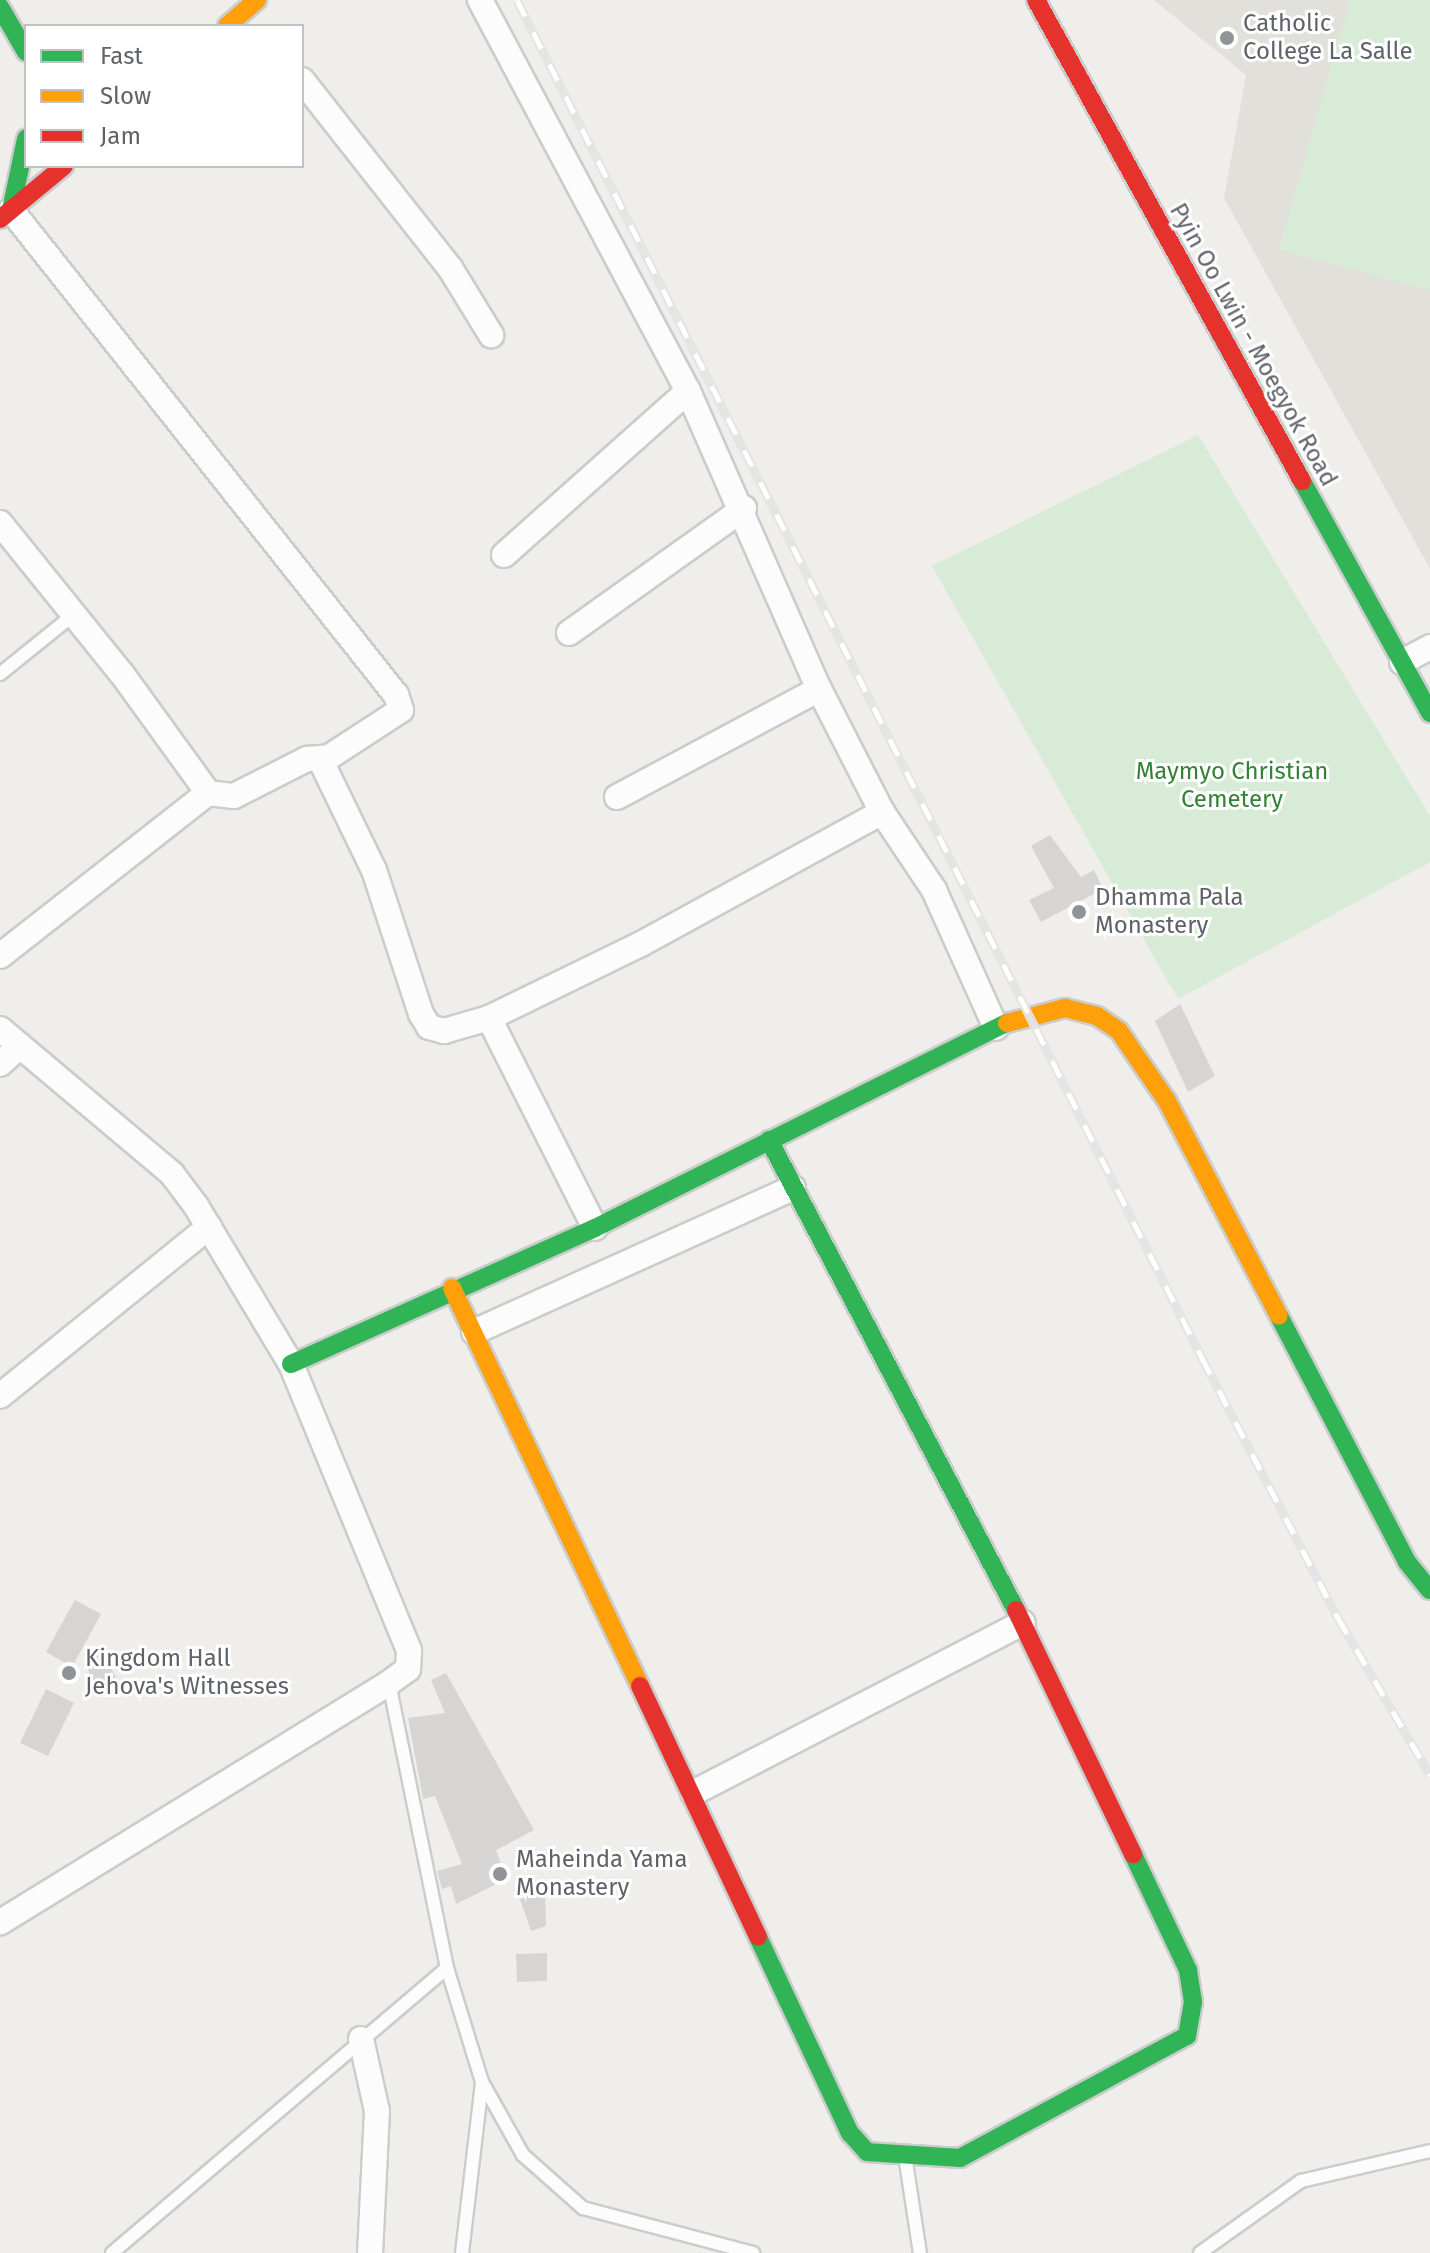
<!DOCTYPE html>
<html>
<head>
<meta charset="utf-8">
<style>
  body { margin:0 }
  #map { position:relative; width:1430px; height:2253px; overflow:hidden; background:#efeeea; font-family:"Fira Sans",sans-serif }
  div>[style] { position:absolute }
  .education>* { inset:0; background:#e2e0da }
  .green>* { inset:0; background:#d8ebd6 }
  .building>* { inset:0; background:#d6d5d3 }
  .roads { filter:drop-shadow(2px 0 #cbcccc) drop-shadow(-2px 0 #cbcccc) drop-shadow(0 2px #cbcccc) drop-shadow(0 -2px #cbcccc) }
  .lane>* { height:12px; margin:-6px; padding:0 6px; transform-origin:6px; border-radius:6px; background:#fdfcfc }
  .street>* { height:24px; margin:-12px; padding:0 12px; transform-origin:12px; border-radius:12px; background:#fdfcfc }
  .fast>* { height:18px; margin:-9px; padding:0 9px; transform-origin:9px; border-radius:9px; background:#30b455 }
  .slow>* { height:18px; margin:-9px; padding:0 9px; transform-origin:9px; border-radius:9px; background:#ff9f0a }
  .jam>* { height:18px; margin:-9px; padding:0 9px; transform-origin:9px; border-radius:9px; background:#e5322d }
  .rail>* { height:9px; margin-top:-4.5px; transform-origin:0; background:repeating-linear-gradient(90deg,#fff 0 18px,#e4e4e4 0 36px); box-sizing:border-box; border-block:2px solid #e4e4e4 }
  .dots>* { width:22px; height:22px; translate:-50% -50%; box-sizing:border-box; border:4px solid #fff; border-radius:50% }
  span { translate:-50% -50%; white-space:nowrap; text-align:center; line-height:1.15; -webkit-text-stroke:6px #fff; paint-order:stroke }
  .poi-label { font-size:24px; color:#5f6368 }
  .left { translate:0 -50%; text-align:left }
  .street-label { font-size:24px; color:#5f6368 }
  .park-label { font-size:24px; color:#348238 }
  .legend { position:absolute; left:24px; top:24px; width:280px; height:144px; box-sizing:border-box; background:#fff; border:2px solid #bfc1c3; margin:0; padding:10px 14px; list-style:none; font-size:24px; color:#5f6368 }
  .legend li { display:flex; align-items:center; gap:16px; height:40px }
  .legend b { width:40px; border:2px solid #bfc1c3 }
</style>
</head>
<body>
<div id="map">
  <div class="education">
    <i style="clip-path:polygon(1154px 0,1430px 0,1430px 569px,1224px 198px,1246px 75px)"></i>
  </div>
  <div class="green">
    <i style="clip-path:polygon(1350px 0,1430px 0,1430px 290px,1279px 250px)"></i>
    <i style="clip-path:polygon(1198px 435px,1430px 816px,1430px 862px,1178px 999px,932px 566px)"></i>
  </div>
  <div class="building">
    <i style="clip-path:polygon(1050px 835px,1081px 877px,1094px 870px,1103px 889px,1041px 922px,1029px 900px,1054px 888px,1031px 846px)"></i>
    <i style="clip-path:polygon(1180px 1004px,1215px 1076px,1188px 1092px,1155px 1021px)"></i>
    <i style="clip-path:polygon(75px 1600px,101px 1614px,72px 1667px,46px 1652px)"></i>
    <i style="clip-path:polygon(101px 1649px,119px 1683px,94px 1690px,84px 1654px)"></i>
    <i style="clip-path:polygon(446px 1673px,534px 1830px,496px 1850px,507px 1879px,456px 1904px,451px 1886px,442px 1889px,437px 1871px,462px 1864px,435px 1796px,423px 1799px,408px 1718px,445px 1713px,431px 1680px)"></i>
    <i style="clip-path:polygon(46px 1689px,74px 1703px,48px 1756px,20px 1743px)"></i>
    <i style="clip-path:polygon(545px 1890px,546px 1926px,531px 1931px,520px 1899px)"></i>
    <i style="clip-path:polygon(547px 1953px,547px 1981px,517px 1982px,516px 1954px)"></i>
  </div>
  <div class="roads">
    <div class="lane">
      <i style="left:0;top:674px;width:94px;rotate:-38.9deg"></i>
      <i style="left:389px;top:1683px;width:291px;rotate:78.5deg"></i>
      <i style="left:447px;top:1968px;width:119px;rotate:72.9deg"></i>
      <i style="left:482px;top:2082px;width:84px;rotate:60.7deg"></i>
      <i style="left:523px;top:2155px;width:80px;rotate:41.5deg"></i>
      <i style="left:583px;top:2208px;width:176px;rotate:14.8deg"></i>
      <i style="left:906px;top:2162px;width:92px;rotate:81.3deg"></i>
      <i style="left:112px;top:2253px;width:440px;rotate:-40.4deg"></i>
      <i style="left:462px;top:2253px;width:172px;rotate:-83.3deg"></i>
      <i style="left:1200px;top:2253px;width:124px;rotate:-35.5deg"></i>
      <i style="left:1301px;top:2181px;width:132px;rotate:-13.1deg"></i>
    </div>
    <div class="street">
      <i style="left:480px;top:0;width:443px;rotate:62deg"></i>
      <i style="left:688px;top:391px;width:326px;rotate:66.3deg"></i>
      <i style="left:819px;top:689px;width:138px;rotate:62.9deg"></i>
      <i style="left:882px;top:812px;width:94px;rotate:56.3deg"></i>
      <i style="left:934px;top:890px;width:151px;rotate:65.8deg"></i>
      <i style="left:302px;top:80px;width:239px;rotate:51.8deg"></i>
      <i style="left:450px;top:268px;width:79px;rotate:58.5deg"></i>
      <i style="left:0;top:523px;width:194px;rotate:51.1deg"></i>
      <i style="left:122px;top:674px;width:147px;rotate:54.1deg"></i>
      <i style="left:504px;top:555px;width:246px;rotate:-41.7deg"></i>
      <i style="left:569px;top:633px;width:215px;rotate:-35.5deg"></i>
      <i style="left:1402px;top:662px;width:32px;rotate:-28deg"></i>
      <i style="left:321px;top:761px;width:121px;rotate:64.1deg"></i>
      <i style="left:374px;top:870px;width:151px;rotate:71.9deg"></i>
      <i style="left:421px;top:1014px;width:15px;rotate:58deg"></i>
      <i style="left:429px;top:1027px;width:16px;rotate:15deg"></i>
      <i style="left:444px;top:1031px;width:47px;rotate:-16.1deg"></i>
      <i style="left:489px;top:1018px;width:169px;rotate:-26deg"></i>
      <i style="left:641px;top:944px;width:275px;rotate:-28.7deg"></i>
      <i style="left:617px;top:797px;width:229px;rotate:-28.1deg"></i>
      <i style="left:0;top:956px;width:264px;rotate:-38.1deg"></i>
      <i style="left:208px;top:793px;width:26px;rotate:7deg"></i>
      <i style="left:234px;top:796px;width:82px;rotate:-26.9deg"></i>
      <i style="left:307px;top:759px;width:22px;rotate:-5deg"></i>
      <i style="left:329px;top:757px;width:86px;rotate:-33.1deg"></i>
      <i style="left:401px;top:710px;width:16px;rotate:-108deg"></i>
      <i style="left:396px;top:695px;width:619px;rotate:-128.44deg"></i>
      <i style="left:489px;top:1018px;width:235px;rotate:63.2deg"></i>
      <i style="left:0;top:1029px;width:225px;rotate:40.1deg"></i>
      <i style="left:172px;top:1174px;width:40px;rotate:53deg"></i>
      <i style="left:196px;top:1206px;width:184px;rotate:59deg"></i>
      <i style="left:291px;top:1364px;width:310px;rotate:67.6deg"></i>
      <i style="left:409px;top:1651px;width:18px;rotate:93deg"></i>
      <i style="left:408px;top:1669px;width:24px;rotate:144deg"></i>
      <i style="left:389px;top:1683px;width:457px;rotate:148.4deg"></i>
      <i style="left:0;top:1064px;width:27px;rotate:-42deg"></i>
      <i style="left:474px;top:1332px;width:350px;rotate:-24.3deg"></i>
      <i style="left:0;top:1396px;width:269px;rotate:-39deg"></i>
      <i style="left:693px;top:1793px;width:371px;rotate:-27.3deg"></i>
      <i style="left:361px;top:2039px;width:74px;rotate:77.5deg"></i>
      <i style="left:377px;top:2111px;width:142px;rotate:92.8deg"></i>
    </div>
    <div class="fast">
      <i style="left:0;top:7px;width:52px;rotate:60deg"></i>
      <i style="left:11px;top:210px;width:73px;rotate:-78.1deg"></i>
      <i style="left:1302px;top:481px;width:265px;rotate:61.1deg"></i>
      <i style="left:769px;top:1140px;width:531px;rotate:62.28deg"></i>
      <i style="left:1279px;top:1316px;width:277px;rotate:62.5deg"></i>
      <i style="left:1407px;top:1562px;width:36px;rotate:51deg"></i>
      <i style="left:291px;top:1364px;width:333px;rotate:-24.1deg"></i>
      <i style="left:595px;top:1228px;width:460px;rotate:-26.5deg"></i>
      <i style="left:758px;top:1937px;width:217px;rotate:64.9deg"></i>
      <i style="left:850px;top:2133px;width:25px;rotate:48deg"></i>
      <i style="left:867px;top:2152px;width:93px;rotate:3.7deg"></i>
      <i style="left:960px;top:2158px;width:258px;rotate:-28.3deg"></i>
      <i style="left:1187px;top:2036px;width:35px;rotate:-80deg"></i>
      <i style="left:1193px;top:2002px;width:32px;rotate:-99deg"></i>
      <i style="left:1188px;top:1970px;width:128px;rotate:-115.4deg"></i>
    </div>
    <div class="slow">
      <i style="left:227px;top:26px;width:40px;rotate:-41deg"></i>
      <i style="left:1007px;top:1023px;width:60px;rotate:-14.5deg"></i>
      <i style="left:1065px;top:1008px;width:33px;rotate:14deg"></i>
      <i style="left:1097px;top:1016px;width:27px;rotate:34deg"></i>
      <i style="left:1119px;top:1031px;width:85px;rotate:55.6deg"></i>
      <i style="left:1167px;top:1101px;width:242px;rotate:62.5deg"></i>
      <i style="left:452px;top:1288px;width:440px;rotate:64.7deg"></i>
    </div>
    <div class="jam">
      <i style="left:1036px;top:0;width:550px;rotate:61.06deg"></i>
      <i style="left:0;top:219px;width:83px;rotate:-39.6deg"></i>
      <i style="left:1016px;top:1610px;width:271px;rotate:64.4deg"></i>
      <i style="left:640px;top:1686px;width:277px;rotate:64.8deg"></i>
    </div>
  </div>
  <div class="rail">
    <i style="left:517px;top:0;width:1521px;rotate:63.23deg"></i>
    <i style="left:1202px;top:1358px;width:293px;rotate:62.4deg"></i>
    <i style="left:1338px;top:1618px;width:182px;rotate:59.6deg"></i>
  </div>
  <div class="dots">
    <i style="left:1227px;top:38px;background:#919496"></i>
    <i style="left:1079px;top:912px;background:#919496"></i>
    <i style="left:69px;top:1673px;background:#919496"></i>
    <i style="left:500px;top:1874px;background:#919496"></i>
  </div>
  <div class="poi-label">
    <span class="left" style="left:1243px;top:38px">Catholic<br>College La Salle</span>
    <span class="left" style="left:1095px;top:912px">Dhamma Pala<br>Monastery</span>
    <span class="left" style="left:85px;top:1673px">Kingdom Hall<br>Jehova's Witnesses</span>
    <span class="left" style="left:516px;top:1874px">Maheinda Yama<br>Monastery</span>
  </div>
  <div class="street-label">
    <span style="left:1253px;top:345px;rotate:61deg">Pyin Oo Lwin - Moegyok Road</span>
  </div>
  <div class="park-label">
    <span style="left:1232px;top:786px">Maymyo Christian<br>Cemetery</span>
  </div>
  <ul class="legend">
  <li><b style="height:10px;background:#30b455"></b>Fast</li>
  <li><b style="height:10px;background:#ff9f0a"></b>Slow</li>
  <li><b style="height:10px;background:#e5322d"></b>Jam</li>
  </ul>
</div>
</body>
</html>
